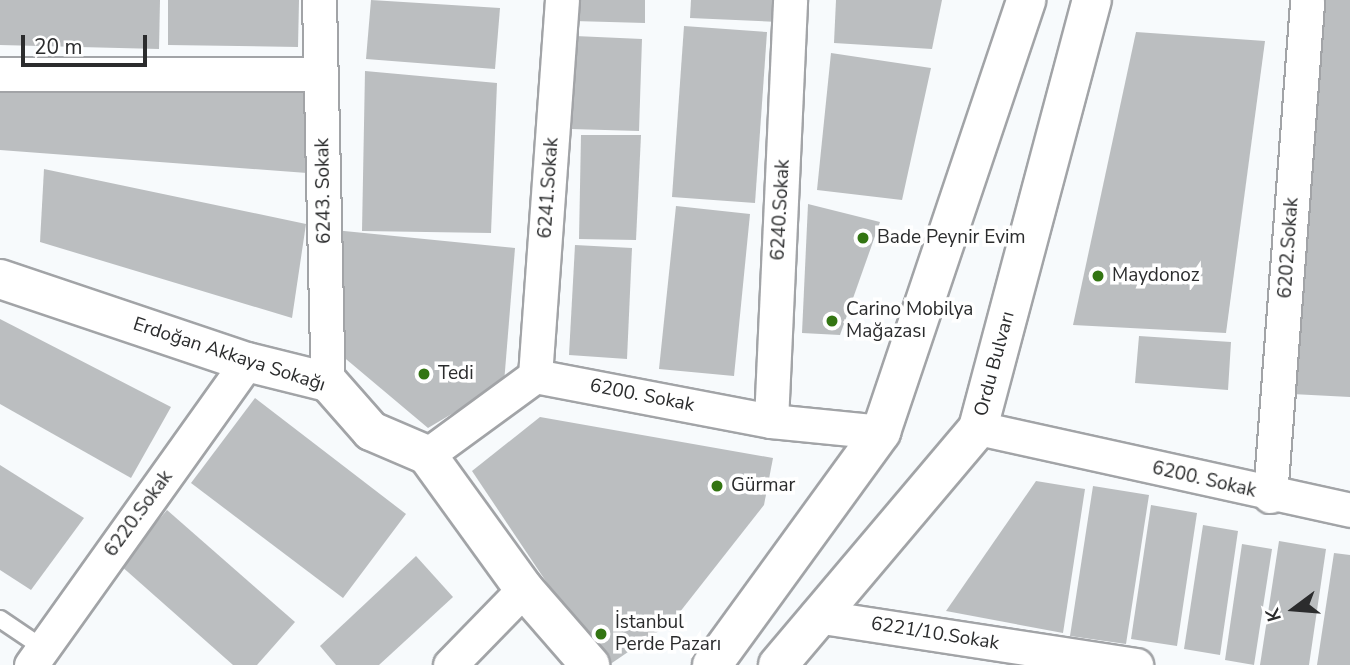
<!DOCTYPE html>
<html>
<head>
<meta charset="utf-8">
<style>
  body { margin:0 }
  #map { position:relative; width:1350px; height:665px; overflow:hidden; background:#f7fafc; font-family:"Nunito Sans",sans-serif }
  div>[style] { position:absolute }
  .building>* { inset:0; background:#bbbec0 }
  .roads { filter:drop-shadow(2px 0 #a2a4a7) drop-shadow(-2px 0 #a2a4a7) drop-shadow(0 2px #a2a4a7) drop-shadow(0 -2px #a2a4a7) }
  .lane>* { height:16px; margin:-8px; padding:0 8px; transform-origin:8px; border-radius:8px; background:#fff }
  .street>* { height:33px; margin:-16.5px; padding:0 16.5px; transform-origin:16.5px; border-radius:16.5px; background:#fff }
  .secondary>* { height:38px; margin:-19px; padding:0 19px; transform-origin:19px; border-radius:19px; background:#fff }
  .dots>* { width:19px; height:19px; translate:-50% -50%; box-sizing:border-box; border:4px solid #fff; border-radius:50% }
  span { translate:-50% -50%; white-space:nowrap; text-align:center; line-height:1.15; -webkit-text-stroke:7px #fff; paint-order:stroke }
  .street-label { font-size:19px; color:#2b2c2d }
  .poi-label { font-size:19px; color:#2b2c2d }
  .left { translate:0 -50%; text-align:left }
  .north { position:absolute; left:1259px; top:574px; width:70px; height:70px; -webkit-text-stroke:5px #fff; paint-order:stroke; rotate:254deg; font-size:19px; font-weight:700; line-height:28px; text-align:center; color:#2b2c2d }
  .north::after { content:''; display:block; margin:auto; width:24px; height:32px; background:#2b2c2d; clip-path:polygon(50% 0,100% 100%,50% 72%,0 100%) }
  .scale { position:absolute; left:21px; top:35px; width:126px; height:32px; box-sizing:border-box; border:4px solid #2b2c2d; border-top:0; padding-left:9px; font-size:21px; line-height:24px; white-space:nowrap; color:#2b2c2d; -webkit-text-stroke:5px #fff; paint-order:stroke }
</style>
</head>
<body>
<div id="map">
  <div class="building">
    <i style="clip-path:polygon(0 0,160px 0,159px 49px,0 45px)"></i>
    <i style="clip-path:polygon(168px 0,299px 0,298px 47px,168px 45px)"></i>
    <i style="clip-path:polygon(371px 0,500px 8px,495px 69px,366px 59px)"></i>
    <i style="clip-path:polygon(574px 0,645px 0,645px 23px,574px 21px)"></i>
    <i style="clip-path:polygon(691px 0,780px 0,779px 22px,690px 18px)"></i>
    <i style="clip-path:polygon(836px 0,942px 0,932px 49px,834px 43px)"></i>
    <i style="clip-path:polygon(1321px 0,1350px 0,1350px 397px,1292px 394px)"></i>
    <i style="clip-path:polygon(684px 26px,767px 32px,755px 203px,672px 197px)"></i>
    <i style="clip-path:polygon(1136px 32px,1265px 41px,1226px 333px,1073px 325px)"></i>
    <i style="clip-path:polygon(575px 36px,642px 39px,639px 131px,571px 129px)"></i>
    <i style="clip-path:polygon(831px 53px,931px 68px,902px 200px,817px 190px)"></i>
    <i style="clip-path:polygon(365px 71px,497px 83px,491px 233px,362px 231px)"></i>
    <i style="clip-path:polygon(0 81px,308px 90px,307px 173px,0 150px)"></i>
    <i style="clip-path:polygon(581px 135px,641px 135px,636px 240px,579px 239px)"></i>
    <i style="clip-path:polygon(44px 169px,306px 224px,292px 318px,40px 242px)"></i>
    <i style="clip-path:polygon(808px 204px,880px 222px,840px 335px,802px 333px)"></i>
    <i style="clip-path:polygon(676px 206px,750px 214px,734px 376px,659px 369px)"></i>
    <i style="clip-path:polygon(334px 230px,515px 248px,504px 383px,428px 428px,334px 349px)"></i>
    <i style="clip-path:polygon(575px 245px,632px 248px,627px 359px,569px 355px)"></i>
    <i style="clip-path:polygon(0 319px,171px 407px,131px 478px,0 404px)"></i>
    <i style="clip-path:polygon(1139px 336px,1231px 342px,1228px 390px,1135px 383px)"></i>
    <i style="clip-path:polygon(255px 398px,406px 514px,343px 598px,191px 483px)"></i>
    <i style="clip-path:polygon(540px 417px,773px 458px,764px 505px,672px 622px,609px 665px,602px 665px,472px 471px)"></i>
    <i style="clip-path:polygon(0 465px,84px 518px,31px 590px,0 570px)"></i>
    <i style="clip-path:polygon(1036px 481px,1085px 489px,1063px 633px,946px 611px)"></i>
    <i style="clip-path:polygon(1093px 486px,1149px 495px,1126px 644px,1070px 636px)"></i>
    <i style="clip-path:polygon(1151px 505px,1197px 513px,1177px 646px,1131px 639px)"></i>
    <i style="clip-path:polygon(167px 510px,295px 622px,257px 665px,233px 665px,120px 565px)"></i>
    <i style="clip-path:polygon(1203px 525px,1238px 531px,1220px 655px,1184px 649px)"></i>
    <i style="clip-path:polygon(1279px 541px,1326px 549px,1309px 665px,1260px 665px)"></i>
    <i style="clip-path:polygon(1242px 544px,1272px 549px,1254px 665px,1225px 660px)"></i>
    <i style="clip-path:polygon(1334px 553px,1350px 555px,1350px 665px,1317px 665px)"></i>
    <i style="clip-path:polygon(416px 556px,453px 597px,379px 665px,336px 665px,320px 646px)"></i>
  </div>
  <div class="roads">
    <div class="lane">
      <i style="left:0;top:619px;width:52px;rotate:34deg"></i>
    </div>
    <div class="street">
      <i style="left:319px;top:0;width:382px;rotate:88.7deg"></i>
      <i style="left:0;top:74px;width:321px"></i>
      <i style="left:535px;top:376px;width:377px;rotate:-85.9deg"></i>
      <i style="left:771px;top:421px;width:421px;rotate:-87.4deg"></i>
      <i style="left:978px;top:428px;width:381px;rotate:12.4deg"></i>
      <i style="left:427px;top:455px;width:134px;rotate:-36.2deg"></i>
      <i style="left:535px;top:376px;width:240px;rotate:10.8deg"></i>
      <i style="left:771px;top:421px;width:111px;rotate:5.7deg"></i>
      <i style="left:1270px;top:496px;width:497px;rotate:-85.7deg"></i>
      <i style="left:816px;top:616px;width:324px;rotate:8.7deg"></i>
      <i style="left:31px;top:665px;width:372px;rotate:-54.5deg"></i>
      <i style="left:450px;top:665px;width:106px;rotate:-45.8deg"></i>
    </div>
    <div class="secondary">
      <i style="left:0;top:279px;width:261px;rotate:18.6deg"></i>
      <i style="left:247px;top:362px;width:83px;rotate:13.9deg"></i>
      <i style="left:328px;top:382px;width:65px;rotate:48.7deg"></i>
      <i style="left:371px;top:431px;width:61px;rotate:23.2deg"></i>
      <i style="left:427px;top:455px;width:165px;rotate:54.1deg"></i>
      <i style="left:524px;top:589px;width:101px;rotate:49deg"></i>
      <i style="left:712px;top:665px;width:288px;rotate:-54deg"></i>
      <i style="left:881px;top:432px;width:456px;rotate:-71.4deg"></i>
      <i style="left:778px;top:665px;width:310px;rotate:-49.8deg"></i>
      <i style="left:978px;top:428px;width:443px;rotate:-75.1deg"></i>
    </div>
  </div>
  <div class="dots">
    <i style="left:863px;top:238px;background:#337512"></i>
    <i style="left:1098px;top:276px;background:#337512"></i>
    <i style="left:832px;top:321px;background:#337512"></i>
    <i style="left:424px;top:374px;background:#337512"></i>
    <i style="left:717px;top:486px;background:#337512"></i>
    <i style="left:601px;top:634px;background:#337512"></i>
  </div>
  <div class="street-label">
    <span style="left:549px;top:188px;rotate:-86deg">6241.Sokak</span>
    <span style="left:324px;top:191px;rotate:-91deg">6243. Sokak</span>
    <span style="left:781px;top:210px;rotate:-87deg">6240.Sokak</span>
    <span style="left:1289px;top:248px;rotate:-86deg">6202.Sokak</span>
    <span style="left:229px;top:355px;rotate:18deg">Erdoğan Akkaya Sokağı</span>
    <span style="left:995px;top:364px;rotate:-75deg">Ordu Bulvarı</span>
    <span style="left:642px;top:396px;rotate:11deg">6200. Sokak</span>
    <span style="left:1204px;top:480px;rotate:13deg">6200. Sokak</span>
    <span style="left:139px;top:514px;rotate:-54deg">6220.Sokak</span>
    <span style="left:935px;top:634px;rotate:9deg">6221/10.Sokak</span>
  </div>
  <div class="poi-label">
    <span class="left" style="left:877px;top:238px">Bade Peynir Evim</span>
    <span class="left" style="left:1112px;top:276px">Maydonoz</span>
    <span class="left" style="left:846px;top:321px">Carino Mobilya<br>Mağazası</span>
    <span class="left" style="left:438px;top:374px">Tedi</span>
    <span class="left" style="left:731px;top:486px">Gürmar</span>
    <span class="left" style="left:615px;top:634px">İstanbul<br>Perde Pazarı</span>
  </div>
  <div class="north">K</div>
  <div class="scale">20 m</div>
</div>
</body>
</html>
